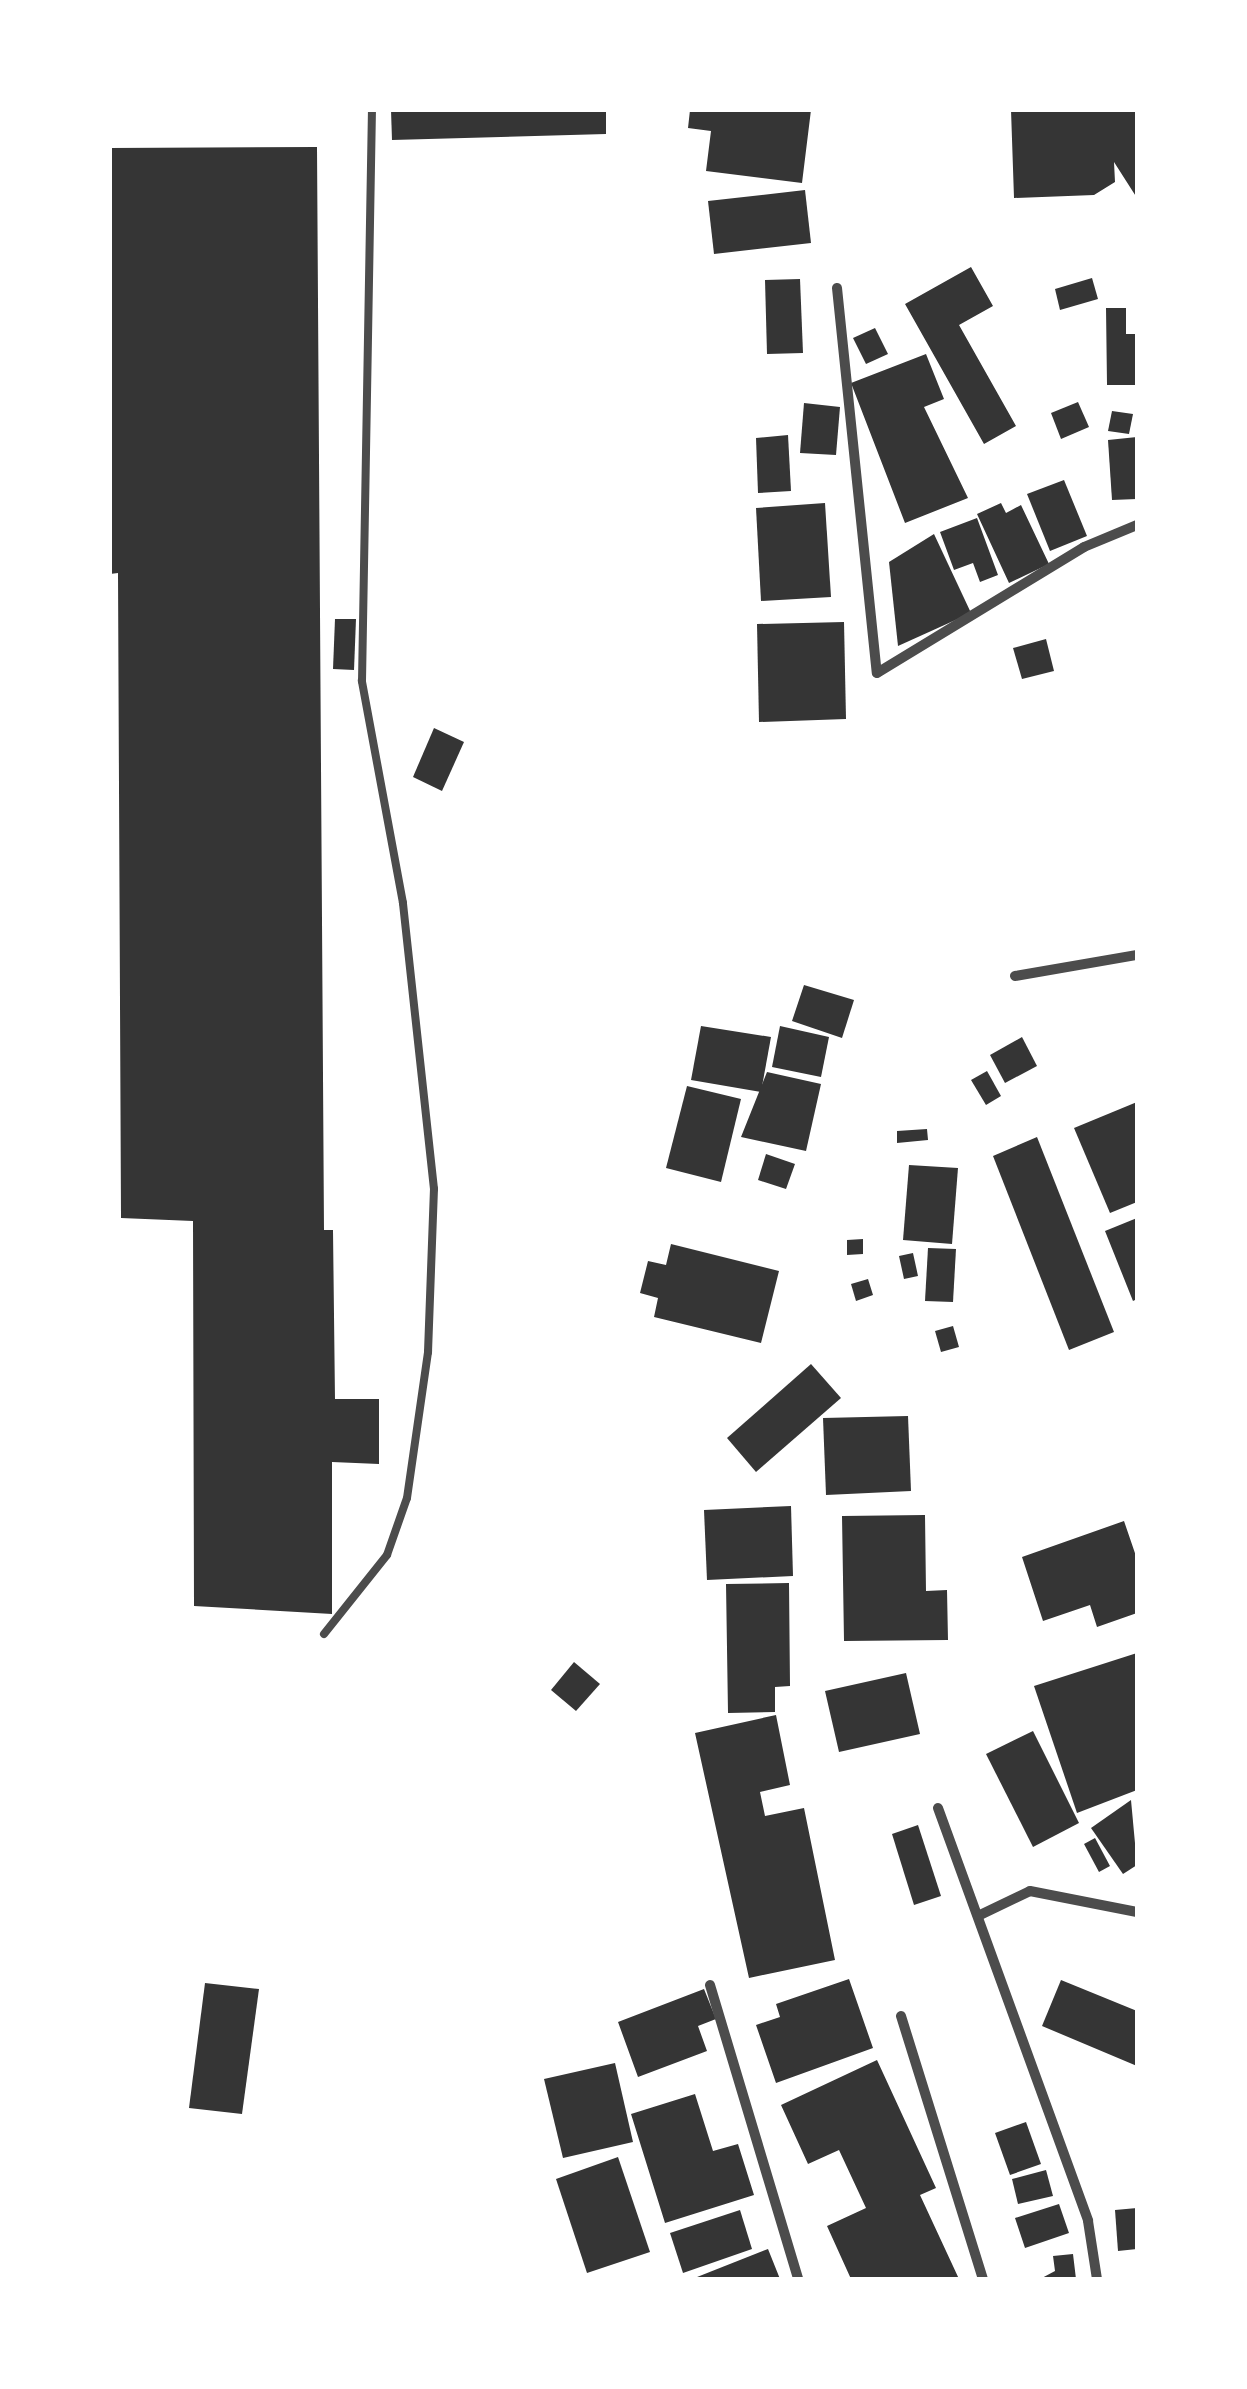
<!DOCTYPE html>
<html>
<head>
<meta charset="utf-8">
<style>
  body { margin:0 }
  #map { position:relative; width:1247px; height:2389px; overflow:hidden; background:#fff; font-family:"Sofia Sans Condensed",sans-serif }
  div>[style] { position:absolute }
  .building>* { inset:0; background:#353535 }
  .service>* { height:8px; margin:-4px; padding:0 4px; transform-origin:4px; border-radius:4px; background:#4c4c4c }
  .minor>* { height:10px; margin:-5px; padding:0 5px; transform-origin:5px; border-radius:5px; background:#4c4c4c }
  span { translate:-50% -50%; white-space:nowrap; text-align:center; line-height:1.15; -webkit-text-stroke:8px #fff; paint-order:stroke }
  .frame { position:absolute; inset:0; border:112px solid #fff; pointer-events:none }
</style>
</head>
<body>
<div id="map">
  <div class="building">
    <i style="clip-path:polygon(391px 110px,606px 110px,606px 134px,392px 140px)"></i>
    <i style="clip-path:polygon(690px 110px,811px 110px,802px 183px,706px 171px,711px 131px,688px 128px)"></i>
    <i style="clip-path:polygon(1011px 110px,1137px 110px,1137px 198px,1114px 162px,1115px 182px,1094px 195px,1014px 198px)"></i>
    <i style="clip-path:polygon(317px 147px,324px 1230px,333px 1230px,335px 1399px,379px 1399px,379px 1464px,332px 1462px,332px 1614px,194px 1606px,193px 1221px,121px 1218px,118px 573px,110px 574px,110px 148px)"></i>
    <i style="clip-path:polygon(805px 190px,811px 243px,714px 254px,708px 201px)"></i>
    <i style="clip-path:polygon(971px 267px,993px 306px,959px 325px,1016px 426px,984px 444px,905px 304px)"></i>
    <i style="clip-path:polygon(1092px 278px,1098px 299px,1060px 310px,1055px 289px)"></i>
    <i style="clip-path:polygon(800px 279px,803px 353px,767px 354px,765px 280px)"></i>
    <i style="clip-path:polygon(1106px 308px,1126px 308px,1126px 334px,1137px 334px,1137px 385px,1107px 385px)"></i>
    <i style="clip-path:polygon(875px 328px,888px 354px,866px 364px,853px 338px)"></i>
    <i style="clip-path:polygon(926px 354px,944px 399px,924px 407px,968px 498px,905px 523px,851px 383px)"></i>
    <i style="clip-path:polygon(1078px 402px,1089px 427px,1061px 439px,1051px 413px)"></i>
    <i style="clip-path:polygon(804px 403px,840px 407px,836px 455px,800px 453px)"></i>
    <i style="clip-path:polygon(1112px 411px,1133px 414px,1129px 434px,1108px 431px)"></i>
    <i style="clip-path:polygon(788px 435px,791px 491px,758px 493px,756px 438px)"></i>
    <i style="clip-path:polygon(1137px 437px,1137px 499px,1112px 500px,1108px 440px)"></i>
    <i style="clip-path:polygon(1064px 480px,1087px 536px,1050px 551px,1027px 494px)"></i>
    <i style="clip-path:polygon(825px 503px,831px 597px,761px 601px,756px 508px)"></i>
    <i style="clip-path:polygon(1001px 503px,1006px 513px,1021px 505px,1049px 564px,1009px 583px,977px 514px)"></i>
    <i style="clip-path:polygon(977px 518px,998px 575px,980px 582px,973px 563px,954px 570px,940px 532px)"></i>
    <i style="clip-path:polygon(934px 534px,971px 613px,898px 646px,889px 562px)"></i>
    <i style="clip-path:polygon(335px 619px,356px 619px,354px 670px,333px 669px)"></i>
    <i style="clip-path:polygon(844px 622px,846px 719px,759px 722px,757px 624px)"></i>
    <i style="clip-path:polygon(1046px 639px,1054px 671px,1022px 679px,1013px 648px)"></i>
    <i style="clip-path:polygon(434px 728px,464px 742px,442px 791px,413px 777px)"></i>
    <i style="clip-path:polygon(804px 985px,854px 1000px,842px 1038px,792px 1021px)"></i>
    <i style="clip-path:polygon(701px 1026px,771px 1037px,761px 1092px,691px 1080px)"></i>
    <i style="clip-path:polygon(780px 1026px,829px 1037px,821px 1077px,772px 1067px)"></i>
    <i style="clip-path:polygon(1022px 1037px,1037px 1066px,1005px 1083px,990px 1055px)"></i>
    <i style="clip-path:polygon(987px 1071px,1001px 1096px,986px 1105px,971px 1080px)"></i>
    <i style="clip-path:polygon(767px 1072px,821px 1084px,806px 1151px,741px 1137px)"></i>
    <i style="clip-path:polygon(687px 1086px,741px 1099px,721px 1182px,666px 1168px)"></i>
    <i style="clip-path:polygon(1137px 1102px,1137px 1202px,1110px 1213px,1074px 1128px)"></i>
    <i style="clip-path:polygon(927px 1129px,928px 1140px,897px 1143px,897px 1131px)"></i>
    <i style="clip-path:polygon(1037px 1137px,1114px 1332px,1069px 1350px,993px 1156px)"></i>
    <i style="clip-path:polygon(766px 1154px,795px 1164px,786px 1189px,758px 1180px)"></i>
    <i style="clip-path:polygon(909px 1165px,958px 1168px,952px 1244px,903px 1240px)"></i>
    <i style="clip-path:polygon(1137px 1218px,1137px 1299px,1133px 1301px,1105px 1231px)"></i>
    <i style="clip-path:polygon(863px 1239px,863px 1254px,847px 1255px,847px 1240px)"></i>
    <i style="clip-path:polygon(671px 1244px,779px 1271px,761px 1343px,654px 1317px,658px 1298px,640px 1293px,648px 1261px,666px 1265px)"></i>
    <i style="clip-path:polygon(928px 1248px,956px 1249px,953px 1302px,925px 1301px)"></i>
    <i style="clip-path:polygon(913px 1253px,918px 1276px,904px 1279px,899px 1256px)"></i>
    <i style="clip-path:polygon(868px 1279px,873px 1295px,856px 1301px,851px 1284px)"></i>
    <i style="clip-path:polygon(953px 1326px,959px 1347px,941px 1352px,935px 1331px)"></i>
    <i style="clip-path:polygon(811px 1364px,841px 1398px,756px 1472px,727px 1438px)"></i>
    <i style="clip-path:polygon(908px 1416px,911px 1491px,826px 1495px,823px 1418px)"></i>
    <i style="clip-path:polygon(791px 1506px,793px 1576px,707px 1580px,704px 1510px)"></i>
    <i style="clip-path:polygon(925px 1515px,926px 1591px,947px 1590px,948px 1640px,844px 1641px,842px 1516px)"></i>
    <i style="clip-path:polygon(1124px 1521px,1137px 1559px,1137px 1613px,1097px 1627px,1090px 1605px,1043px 1621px,1022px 1557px)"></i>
    <i style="clip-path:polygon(789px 1583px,790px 1686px,775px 1687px,775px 1712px,728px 1713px,726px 1584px)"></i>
    <i style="clip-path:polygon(1137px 1653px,1137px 1790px,1077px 1813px,1034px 1686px)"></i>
    <i style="clip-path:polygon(574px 1662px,600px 1684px,576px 1711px,551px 1690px)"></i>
    <i style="clip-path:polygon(906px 1673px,920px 1734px,839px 1752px,825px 1691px)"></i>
    <i style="clip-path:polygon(776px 1715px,790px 1785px,760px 1792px,765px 1816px,804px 1808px,835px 1960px,749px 1978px,695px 1733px)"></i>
    <i style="clip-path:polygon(1033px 1731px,1079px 1823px,1033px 1847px,986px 1754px)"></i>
    <i style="clip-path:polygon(1131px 1800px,1137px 1865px,1123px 1874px,1091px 1828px)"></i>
    <i style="clip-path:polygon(918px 1825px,941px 1896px,914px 1905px,892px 1834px)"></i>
    <i style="clip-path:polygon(1095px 1838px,1110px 1866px,1099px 1872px,1084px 1844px)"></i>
    <i style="clip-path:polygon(849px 1979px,873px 2048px,776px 2083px,756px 2025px,780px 2017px,776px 2004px)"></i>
    <i style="clip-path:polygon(1061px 1980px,1137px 2011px,1137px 2066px,1042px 2026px)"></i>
    <i style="clip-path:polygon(205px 1983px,259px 1989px,242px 2114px,189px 2108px)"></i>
    <i style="clip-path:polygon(704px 1989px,716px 2019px,698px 2026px,707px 2051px,638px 2077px,618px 2022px)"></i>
    <i style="clip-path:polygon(877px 2060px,936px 2188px,920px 2195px,959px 2279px,851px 2279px,827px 2226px,866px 2208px,839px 2150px,808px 2164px,781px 2105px)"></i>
    <i style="clip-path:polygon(615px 2063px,633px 2142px,563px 2158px,544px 2079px)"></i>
    <i style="clip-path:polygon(695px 2094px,713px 2151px,738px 2144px,754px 2195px,665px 2223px,631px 2114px)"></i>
    <i style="clip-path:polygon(1026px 2122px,1041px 2164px,1010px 2175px,995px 2133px)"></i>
    <i style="clip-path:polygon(618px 2157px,650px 2252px,587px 2273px,556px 2179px)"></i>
    <i style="clip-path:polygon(1046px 2170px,1053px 2196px,1018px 2204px,1012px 2179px)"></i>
    <i style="clip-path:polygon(1059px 2204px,1069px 2233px,1025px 2248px,1015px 2218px)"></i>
    <i style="clip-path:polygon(1137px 2208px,1137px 2249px,1118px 2251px,1115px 2210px)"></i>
    <i style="clip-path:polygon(740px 2210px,752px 2249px,683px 2273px,670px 2233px)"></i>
    <i style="clip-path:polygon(768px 2249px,780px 2279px,692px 2279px)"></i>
    <i style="clip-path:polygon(1073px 2254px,1076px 2279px,1040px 2279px,1055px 2271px,1053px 2256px)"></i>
  </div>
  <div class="service">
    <i style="left:324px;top:1634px;width:101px;rotate:-51.4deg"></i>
    <i style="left:387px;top:1555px;width:60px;rotate:-70.7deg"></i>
    <i style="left:407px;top:1498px;width:148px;rotate:-81.8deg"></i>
    <i style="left:428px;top:1352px;width:163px;rotate:-87.9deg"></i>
    <i style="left:434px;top:1189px;width:288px;rotate:-96.2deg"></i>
    <i style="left:403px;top:903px;width:226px;rotate:-100.5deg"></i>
    <i style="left:362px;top:681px;width:571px;rotate:-89deg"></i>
  </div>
  <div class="minor">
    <i style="left:837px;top:288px;width:387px;rotate:84.1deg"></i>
    <i style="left:877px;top:673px;width:242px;rotate:-31.3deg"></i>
    <i style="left:1084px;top:547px;width:57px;rotate:-22.5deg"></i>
    <i style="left:1015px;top:976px;width:124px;rotate:-9.8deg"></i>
    <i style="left:938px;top:1808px;width:439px;rotate:70deg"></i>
    <i style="left:1088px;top:2221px;width:59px;rotate:81.2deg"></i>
    <i style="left:980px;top:1915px;width:55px;rotate:-25.6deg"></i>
    <i style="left:1030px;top:1891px;width:109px;rotate:11.1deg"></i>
    <i style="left:710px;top:1985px;width:307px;rotate:73.3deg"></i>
    <i style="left:901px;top:2016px;width:275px;rotate:72.7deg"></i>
  </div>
  <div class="frame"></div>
</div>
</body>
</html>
